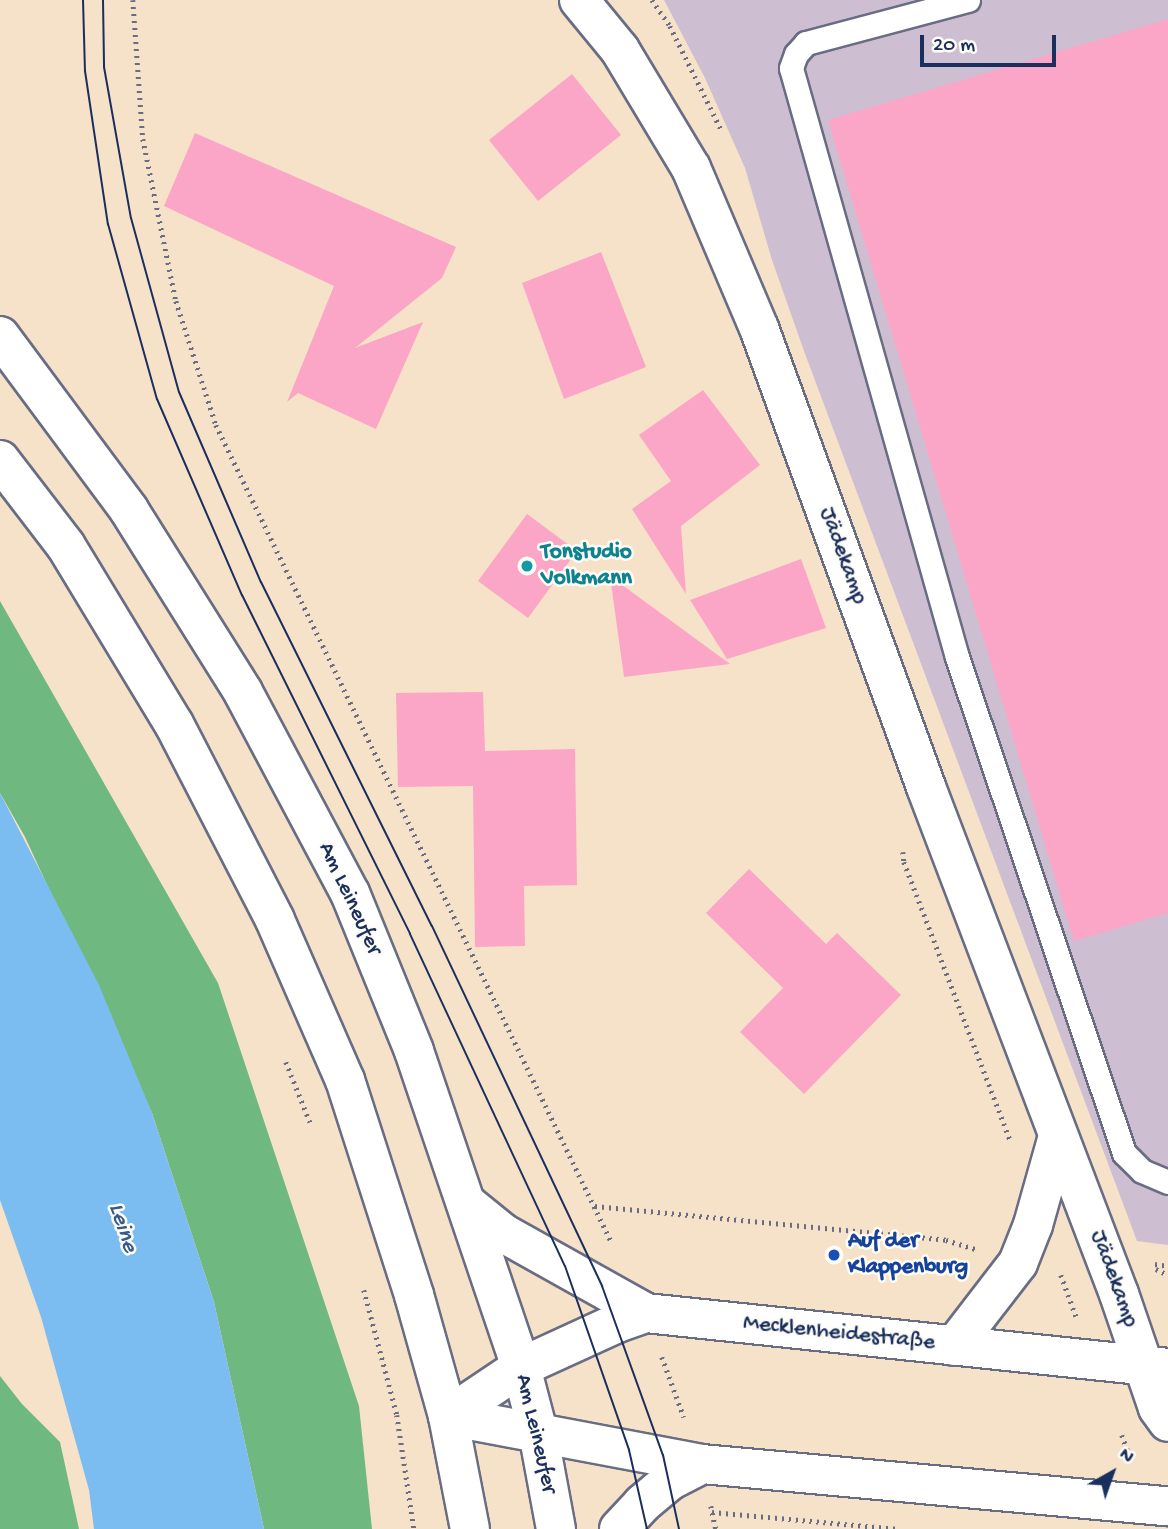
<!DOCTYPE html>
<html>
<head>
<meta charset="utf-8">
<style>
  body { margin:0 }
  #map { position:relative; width:1168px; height:1529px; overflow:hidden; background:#f6e1c9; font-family:"Gochi Hand",sans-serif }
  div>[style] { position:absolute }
  .industrial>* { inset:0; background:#cebed1 }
  .forest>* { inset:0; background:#6fb980 }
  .water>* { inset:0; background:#7cbdf1 }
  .building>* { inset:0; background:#fca6c7 }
  .path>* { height:4.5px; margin-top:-2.25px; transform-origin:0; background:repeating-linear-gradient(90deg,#686d83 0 2px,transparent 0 7px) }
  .roads { filter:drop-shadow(2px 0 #686d83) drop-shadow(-2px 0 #686d83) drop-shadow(0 2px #686d83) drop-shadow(0 -2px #686d83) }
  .service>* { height:23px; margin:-11.5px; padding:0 11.5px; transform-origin:11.5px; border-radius:11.5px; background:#fff }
  .tertiary>* { height:38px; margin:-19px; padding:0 19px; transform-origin:19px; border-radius:19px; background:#fff }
  .secondary>* { height:38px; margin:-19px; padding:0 19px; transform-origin:19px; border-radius:19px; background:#fff }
  .primary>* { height:38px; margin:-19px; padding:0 19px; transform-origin:19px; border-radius:19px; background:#fff }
  .tram>* { height:2px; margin:-1px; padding:0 1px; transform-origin:1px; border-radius:1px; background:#1b2f5e }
  .dots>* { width:19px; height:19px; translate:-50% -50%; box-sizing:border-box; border:4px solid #fdfcf7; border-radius:50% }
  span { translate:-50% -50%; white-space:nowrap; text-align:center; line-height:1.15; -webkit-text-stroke:5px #fdfcf7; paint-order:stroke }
  .culture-label { font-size:23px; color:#0d838f; font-weight:700 }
  .left { translate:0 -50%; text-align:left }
  .street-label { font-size:23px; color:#1b2f5e }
  .transit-label { font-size:23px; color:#164399; font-weight:700 }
  .water-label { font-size:24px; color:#385a8a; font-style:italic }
  .north { position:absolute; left:1077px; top:1438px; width:70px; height:70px; -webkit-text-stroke:5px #fdfcf7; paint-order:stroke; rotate:40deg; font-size:19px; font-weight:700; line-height:28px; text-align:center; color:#1b2f5e }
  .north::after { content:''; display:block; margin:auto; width:24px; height:32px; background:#1b2f5e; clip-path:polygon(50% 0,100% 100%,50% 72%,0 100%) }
  .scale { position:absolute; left:920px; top:35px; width:136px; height:32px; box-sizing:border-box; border:4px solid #1b2f5e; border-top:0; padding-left:9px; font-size:21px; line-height:24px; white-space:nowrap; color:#1b2f5e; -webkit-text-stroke:5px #fdfcf7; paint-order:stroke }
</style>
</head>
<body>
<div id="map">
  <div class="industrial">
    <i style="clip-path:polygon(664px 0,1168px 0,1168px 1245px,1137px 1241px,804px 351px,772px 260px,745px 168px,705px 78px)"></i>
  </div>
  <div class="forest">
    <i style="clip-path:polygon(0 601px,218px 983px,359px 1406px,372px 1529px,264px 1529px,214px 1302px,152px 1113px,25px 837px,0 793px)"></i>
    <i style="clip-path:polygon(0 1376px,22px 1404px,60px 1442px,79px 1529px,0 1529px)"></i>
  </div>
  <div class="water">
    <i style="clip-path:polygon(0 793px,99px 985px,152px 1113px,214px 1302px,264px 1529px,94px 1529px,89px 1490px,41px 1317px,0 1200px)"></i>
  </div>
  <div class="building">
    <i style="clip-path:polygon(1168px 19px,1168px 913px,1074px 941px,828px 120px)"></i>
    <i style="clip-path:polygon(572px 74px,621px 135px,538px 201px,489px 140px)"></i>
    <i style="clip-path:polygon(195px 133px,456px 247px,442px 278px,355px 348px,423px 322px,376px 429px,298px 393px,287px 402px,334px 286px,164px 206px)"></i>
    <i style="clip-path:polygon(601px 252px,646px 367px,564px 399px,522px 283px)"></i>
    <i style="clip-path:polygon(703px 390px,760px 465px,681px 526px,686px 594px,632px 509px,671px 481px,639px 435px)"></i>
    <i style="clip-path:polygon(527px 514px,577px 551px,528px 618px,478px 581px)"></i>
    <i style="clip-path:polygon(801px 559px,826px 628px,727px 659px,690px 600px)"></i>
    <i style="clip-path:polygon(610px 576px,730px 664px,624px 677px)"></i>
    <i style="clip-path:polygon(483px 692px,485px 751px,575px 749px,577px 885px,524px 886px,525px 946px,475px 947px,473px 786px,398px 787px,396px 693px)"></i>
    <i style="clip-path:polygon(749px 869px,826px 944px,837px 933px,901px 995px,804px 1094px,740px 1032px,783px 988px,706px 913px)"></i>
  </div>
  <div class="path">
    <i style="left:133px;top:0;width:139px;rotate:85.9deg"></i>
    <i style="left:143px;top:139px;width:165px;rotate:78.5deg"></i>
    <i style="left:176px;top:301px;width:130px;rotate:72.1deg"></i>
    <i style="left:216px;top:425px;width:909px;rotate:64.17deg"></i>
    <i style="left:652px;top:0;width:32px;rotate:55deg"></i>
    <i style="left:670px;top:26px;width:115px;rotate:63.7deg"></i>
    <i style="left:903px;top:852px;width:10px;rotate:84deg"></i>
    <i style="left:904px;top:862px;width:300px;rotate:69.1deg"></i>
    <i style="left:286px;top:1062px;width:65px;rotate:68.2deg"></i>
    <i style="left:595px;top:1206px;width:353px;rotate:5.5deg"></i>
    <i style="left:946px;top:1240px;width:31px;rotate:17deg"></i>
    <i style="left:1155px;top:1264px;width:13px;rotate:9deg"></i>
    <i style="left:1156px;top:1269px;width:13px;rotate:27deg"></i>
    <i style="left:1061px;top:1275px;width:44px;rotate:69.9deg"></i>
    <i style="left:364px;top:1290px;width:129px;rotate:75.2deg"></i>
    <i style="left:397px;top:1415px;width:115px;rotate:81.5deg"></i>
    <i style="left:662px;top:1357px;width:64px;rotate:69.9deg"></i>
    <i style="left:1122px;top:1435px;width:27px;rotate:70deg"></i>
    <i style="left:711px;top:1506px;width:24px;rotate:78deg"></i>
    <i style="left:712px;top:1512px;width:188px;rotate:5.2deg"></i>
  </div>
  <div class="roads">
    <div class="service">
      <i style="left:968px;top:0;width:168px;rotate:165.1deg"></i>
      <i style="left:806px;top:43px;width:15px;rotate:132deg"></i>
      <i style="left:796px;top:54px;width:15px;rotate:110deg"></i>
      <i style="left:791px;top:68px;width:612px;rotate:74.26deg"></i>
      <i style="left:957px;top:657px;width:523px;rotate:71.39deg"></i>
      <i style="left:1124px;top:1153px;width:25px;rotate:45deg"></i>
      <i style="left:1142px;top:1171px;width:28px;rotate:23deg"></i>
    </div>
    <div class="tertiary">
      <i style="left:579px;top:0;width:65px;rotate:50.6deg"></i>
      <i style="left:620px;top:50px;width:138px;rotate:59deg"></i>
      <i style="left:691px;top:168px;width:174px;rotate:67deg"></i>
      <i style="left:759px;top:328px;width:488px;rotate:70deg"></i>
      <i style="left:926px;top:787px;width:542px;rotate:69.16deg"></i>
      <i style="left:1119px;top:1294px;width:120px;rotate:71.1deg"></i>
      <i style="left:1158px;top:1408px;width:17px;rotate:54deg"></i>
      <i style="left:954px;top:1346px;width:105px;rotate:-52.4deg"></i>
      <i style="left:1018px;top:1263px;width:41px;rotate:-68.5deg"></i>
      <i style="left:1033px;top:1225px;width:92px;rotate:-74.3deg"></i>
    </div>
    <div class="secondary">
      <i style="left:466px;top:1203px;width:48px;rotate:39deg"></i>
      <i style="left:503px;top:1233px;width:164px;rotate:29.2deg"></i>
      <i style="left:448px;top:1416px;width:88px;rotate:-33.9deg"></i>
      <i style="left:521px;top:1367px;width:106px;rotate:-24.6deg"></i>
      <i style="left:617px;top:1323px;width:31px;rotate:-19deg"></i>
      <i style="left:646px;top:1313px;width:525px;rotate:6.01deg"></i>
      <i style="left:448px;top:1416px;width:258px;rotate:10.7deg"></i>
      <i style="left:702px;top:1464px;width:468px;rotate:5.2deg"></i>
      <i style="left:619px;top:1529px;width:34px;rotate:-47deg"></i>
      <i style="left:642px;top:1504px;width:38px;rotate:-40deg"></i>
      <i style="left:671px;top:1480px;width:35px;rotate:-27deg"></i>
    </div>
    <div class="primary">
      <i style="left:0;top:336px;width:217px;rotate:53.4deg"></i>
      <i style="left:129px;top:510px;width:215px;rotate:57.9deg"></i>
      <i style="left:243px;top:692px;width:228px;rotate:62deg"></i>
      <i style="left:350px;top:893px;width:170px;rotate:67.9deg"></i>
      <i style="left:414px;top:1051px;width:334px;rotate:71.3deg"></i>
      <i style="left:521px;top:1367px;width:67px;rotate:75.3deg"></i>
      <i style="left:538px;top:1432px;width:99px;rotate:79.5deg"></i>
      <i style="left:0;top:460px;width:108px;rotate:52.5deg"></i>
      <i style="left:66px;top:546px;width:208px;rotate:58.8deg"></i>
      <i style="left:174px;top:724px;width:220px;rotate:62.7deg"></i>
      <i style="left:275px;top:920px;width:175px;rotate:66.4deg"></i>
      <i style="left:345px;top:1080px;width:226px;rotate:72.2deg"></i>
      <i style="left:414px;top:1295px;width:126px;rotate:74.3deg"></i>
      <i style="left:448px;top:1416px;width:115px;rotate:79deg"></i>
    </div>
  </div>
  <div class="tram">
    <i style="left:83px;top:0;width:71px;rotate:88.4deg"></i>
    <i style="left:85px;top:71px;width:155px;rotate:81.5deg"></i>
    <i style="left:108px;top:224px;width:182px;rotate:74.4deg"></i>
    <i style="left:157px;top:399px;width:214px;rotate:66.6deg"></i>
    <i style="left:242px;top:595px;width:378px;rotate:63.6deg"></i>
    <i style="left:410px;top:934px;width:366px;rotate:65deg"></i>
    <i style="left:565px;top:1266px;width:195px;rotate:70.8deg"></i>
    <i style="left:629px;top:1450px;width:81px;rotate:77.2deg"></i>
    <i style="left:103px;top:0;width:67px;rotate:89.1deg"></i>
    <i style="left:104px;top:67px;width:153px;rotate:79.9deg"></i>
    <i style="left:131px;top:218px;width:180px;rotate:74.6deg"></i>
    <i style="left:179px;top:392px;width:207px;rotate:66.7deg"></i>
    <i style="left:261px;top:582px;width:384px;rotate:63.6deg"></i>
    <i style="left:432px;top:926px;width:398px;rotate:64.7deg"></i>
    <i style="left:602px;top:1286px;width:180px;rotate:70.2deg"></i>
    <i style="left:663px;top:1455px;width:76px;rotate:77.8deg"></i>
  </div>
  <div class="dots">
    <i style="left:527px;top:566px;background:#0f9aa8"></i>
    <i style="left:834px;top:1255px;background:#1a4fb4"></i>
  </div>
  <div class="culture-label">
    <span class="left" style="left:541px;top:566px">Tonstudio<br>Volkmann</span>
  </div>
  <div class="street-label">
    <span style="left:842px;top:556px;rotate:70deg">Jädekamp</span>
    <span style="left:349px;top:899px;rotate:65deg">Am Leineufer</span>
    <span style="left:1113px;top:1279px;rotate:70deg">Jädekamp</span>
    <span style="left:839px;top:1334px;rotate:6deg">Mecklenheidestraße</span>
    <span style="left:535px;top:1434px;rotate:77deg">Am Leineufer</span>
  </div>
  <div class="transit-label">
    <span class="left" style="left:848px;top:1255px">Auf der<br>Klappenburg</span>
  </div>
  <div class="water-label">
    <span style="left:122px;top:1228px;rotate:72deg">Leine</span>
  </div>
  <div class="north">N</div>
  <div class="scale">20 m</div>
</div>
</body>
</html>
